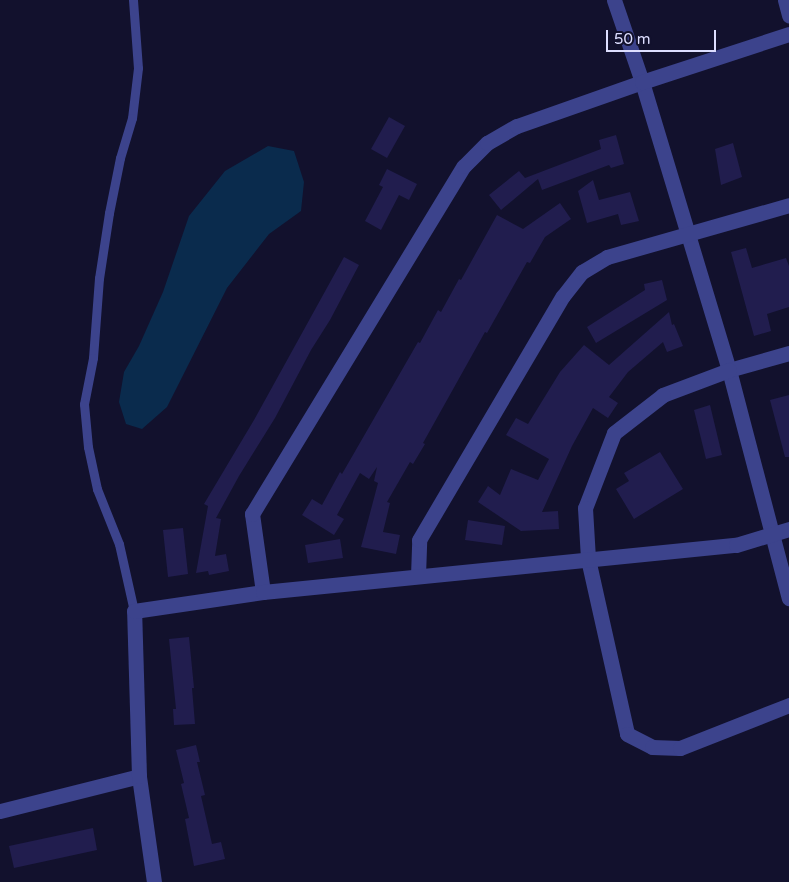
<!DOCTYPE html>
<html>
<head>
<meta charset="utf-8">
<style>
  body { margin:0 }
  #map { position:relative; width:789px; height:882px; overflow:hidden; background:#12112d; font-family:"Varela Round",sans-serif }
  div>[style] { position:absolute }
  .water>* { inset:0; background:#0a2b4d }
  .building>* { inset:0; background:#211d4e }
  .lane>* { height:9px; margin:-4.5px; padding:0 4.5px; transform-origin:4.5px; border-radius:4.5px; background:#3c438c }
  .street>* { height:15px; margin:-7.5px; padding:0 7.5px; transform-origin:7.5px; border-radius:7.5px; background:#3c438c }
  span { translate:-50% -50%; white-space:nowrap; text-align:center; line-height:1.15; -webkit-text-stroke:4.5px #12112d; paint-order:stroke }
  .scale { position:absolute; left:606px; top:30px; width:110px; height:22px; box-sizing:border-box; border:2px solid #dddeff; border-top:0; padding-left:6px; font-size:15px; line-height:18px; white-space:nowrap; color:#dddeff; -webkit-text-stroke:4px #12112d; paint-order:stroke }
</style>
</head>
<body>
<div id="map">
  <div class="water">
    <i style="clip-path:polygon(268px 146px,294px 151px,304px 182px,301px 211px,269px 234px,227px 288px,167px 407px,142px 429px,126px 424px,119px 402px,124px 372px,139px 346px,163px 292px,189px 216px,225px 171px)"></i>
  </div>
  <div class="building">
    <i style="clip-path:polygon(389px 117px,405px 126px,387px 158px,371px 149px)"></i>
    <i style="clip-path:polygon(616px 135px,624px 164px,611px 168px,609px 165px,542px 190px,538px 179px,501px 210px,489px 195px,519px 171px,525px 178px,601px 149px,599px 140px)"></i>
    <i style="clip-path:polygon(733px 143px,742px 177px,721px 185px,715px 149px)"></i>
    <i style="clip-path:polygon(387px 169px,417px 184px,409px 200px,399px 195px,381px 230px,365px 221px,383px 187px,379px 185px)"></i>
    <i style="clip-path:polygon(593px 180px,599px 200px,630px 192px,639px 221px,621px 225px,618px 214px,587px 223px,578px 191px)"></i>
    <i style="clip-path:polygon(560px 203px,571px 219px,545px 237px,530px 263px,527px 262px,487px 333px,485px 332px,423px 443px,425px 444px,413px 464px,410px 462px,387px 502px,390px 503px,383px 532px,400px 535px,396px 554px,361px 547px,378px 483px,374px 481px,377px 467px,369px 479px,360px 473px,337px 515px,344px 519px,334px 535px,302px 515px,312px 499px,322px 505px,340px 472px,342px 474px,418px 342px,420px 343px,438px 310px,441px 312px,459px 279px,461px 280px,497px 215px,523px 229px)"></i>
    <i style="clip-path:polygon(746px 248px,752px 268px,786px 258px,789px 266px,789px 307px,767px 314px,771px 331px,754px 336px,731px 252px)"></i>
    <i style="clip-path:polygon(344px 257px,359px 265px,330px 320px,311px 350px,275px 418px,239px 476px,216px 518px,221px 519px,215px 556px,226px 554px,229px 571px,209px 575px,208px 571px,196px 573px,208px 506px,204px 504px,254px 420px)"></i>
    <i style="clip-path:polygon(662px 280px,667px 300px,596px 343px,587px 327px,645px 290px,644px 284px)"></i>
    <i style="clip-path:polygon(669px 312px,672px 325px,674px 324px,683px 346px,667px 352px,663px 342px,628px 372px,609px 397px,618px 403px,608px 418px,593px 408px,572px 446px,542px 512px,558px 511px,559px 529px,521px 531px,478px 502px,488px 486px,500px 495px,511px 469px,538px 480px,549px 459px,506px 435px,516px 418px,528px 424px,560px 372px,584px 345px,609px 365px)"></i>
    <i style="clip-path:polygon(789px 395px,789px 457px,785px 457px,770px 400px)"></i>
    <i style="clip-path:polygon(710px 405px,722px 455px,706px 459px,694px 410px)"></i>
    <i style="clip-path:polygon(660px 452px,683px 489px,634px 519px,616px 489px,629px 481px,624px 473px)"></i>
    <i style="clip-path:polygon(468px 520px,505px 526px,502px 545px,465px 540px)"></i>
    <i style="clip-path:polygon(183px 528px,188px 574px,168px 577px,163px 530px)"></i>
    <i style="clip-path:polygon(340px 539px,343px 558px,308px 563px,305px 545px)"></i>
    <i style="clip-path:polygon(189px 637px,194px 688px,192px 688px,195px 724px,174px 725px,173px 709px,176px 709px,169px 639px)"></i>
    <i style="clip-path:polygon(196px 745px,200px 762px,197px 762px,205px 795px,201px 796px,212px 844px,221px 842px,225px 859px,194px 866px,185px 819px,189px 818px,181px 784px,184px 783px,176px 750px)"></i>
    <i style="clip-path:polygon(93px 828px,97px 850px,14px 868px,9px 846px)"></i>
  </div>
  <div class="lane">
    <i style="left:133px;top:0;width:68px;rotate:85.8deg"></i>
    <i style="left:138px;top:68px;width:50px;rotate:96.8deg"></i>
    <i style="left:132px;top:118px;width:42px;rotate:106.7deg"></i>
    <i style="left:120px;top:158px;width:56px;rotate:101.3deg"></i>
    <i style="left:109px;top:213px;width:66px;rotate:98.7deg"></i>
    <i style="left:99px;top:278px;width:80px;rotate:94.3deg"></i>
    <i style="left:93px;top:358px;width:47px;rotate:101.1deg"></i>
    <i style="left:84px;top:404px;width:43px;rotate:84.7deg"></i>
    <i style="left:88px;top:447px;width:43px;rotate:77.9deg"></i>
    <i style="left:97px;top:489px;width:59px;rotate:68.2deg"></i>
    <i style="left:119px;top:544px;width:69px;rotate:77.4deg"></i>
  </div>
  <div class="street">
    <i style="left:614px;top:0;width:87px;rotate:71.1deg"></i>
    <i style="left:642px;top:82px;width:301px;rotate:73.2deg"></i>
    <i style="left:729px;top:370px;width:236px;rotate:75.3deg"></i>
    <i style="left:785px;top:0;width:16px;rotate:75deg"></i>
    <i style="left:789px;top:353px;width:62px;rotate:164.2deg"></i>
    <i style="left:729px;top:370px;width:71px;rotate:159.3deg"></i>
    <i style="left:663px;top:395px;width:62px;rotate:142.2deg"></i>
    <i style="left:614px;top:433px;width:80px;rotate:111.1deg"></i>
    <i style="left:585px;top:508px;width:51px;rotate:86.6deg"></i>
    <i style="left:588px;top:559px;width:179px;rotate:77.4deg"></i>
    <i style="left:627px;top:734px;width:28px;rotate:27deg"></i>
    <i style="left:652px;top:747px;width:28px;rotate:2deg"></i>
    <i style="left:680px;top:748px;width:117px;rotate:-21.5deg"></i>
    <i style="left:418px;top:576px;width:36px;rotate:-88deg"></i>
    <i style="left:419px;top:540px;width:283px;rotate:-59.5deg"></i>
    <i style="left:563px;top:296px;width:31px;rotate:-52deg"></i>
    <i style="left:582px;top:272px;width:29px;rotate:-31deg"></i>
    <i style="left:607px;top:257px;width:189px;rotate:-15.9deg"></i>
    <i style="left:263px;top:592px;width:79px;rotate:-98deg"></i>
    <i style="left:252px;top:514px;width:407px;rotate:-58.7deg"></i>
    <i style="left:464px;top:166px;width:33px;rotate:-45deg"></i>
    <i style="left:487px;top:143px;width:34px;rotate:-30deg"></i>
    <i style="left:517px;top:126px;width:133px;rotate:-19.4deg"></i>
    <i style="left:642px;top:82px;width:155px;rotate:-18.1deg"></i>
    <i style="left:0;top:811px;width:143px;rotate:-14.1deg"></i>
    <i style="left:154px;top:882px;width:107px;rotate:-98.1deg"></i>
    <i style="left:139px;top:776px;width:165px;rotate:-91.7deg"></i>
    <i style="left:134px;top:611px;width:130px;rotate:-8.4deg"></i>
    <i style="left:263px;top:592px;width:475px;rotate:-5.7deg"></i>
    <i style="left:736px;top:545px;width:55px;rotate:-16.8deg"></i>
  </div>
  <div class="scale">50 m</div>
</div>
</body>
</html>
